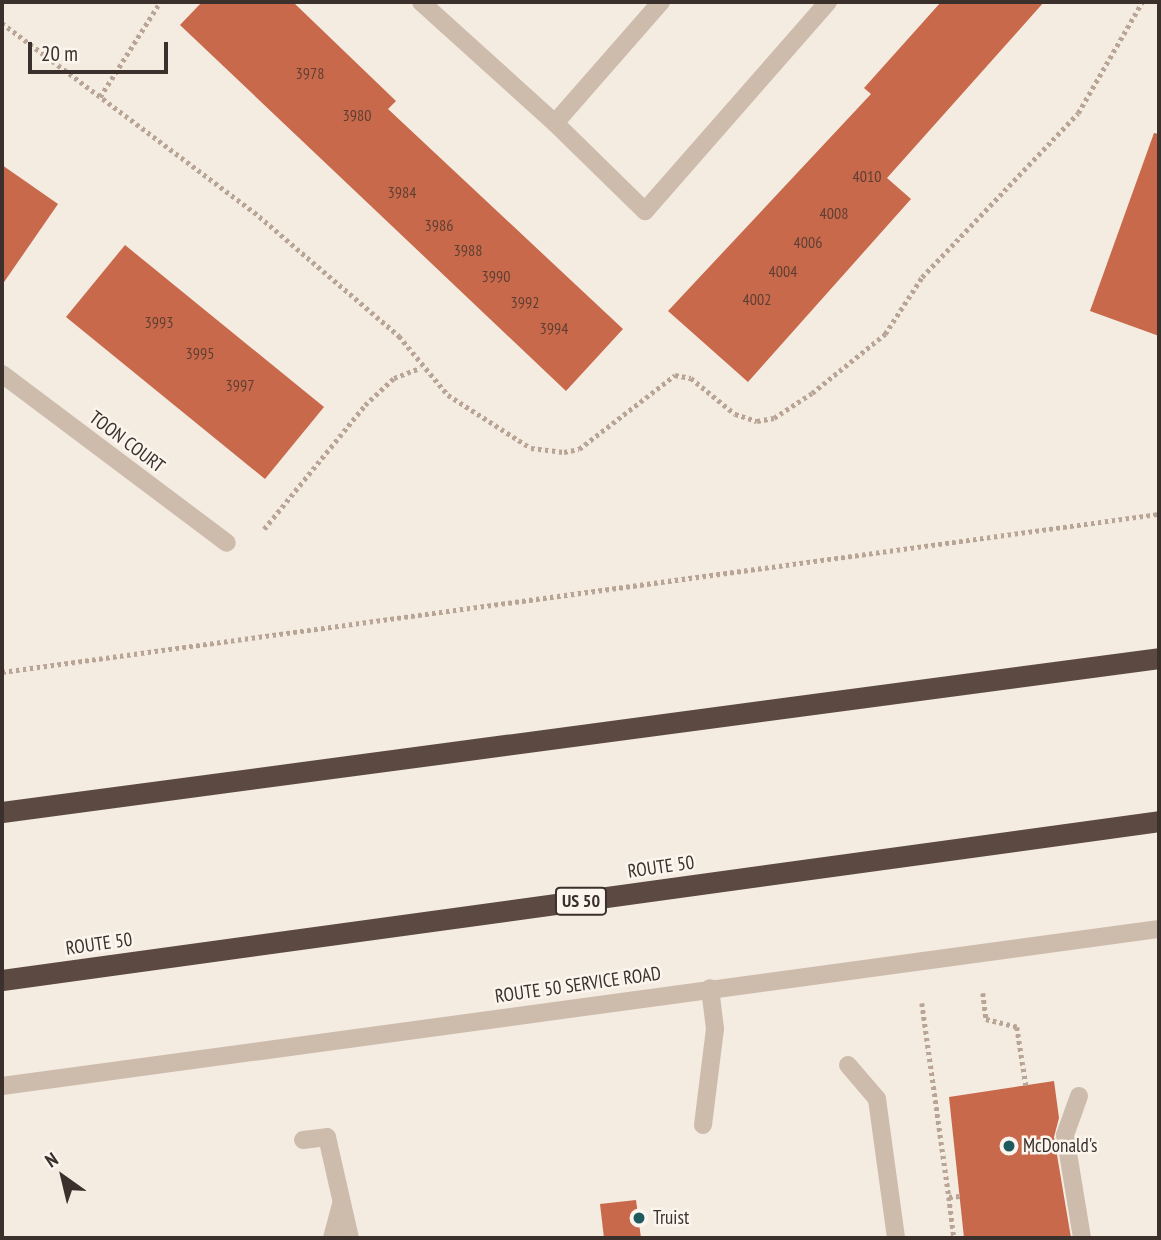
<!DOCTYPE html>
<html>
<head>
<meta charset="utf-8">
<style>
  body { margin:0 }
  #map { position:relative; width:1161px; height:1240px; overflow:hidden; background:#f4ebe1; font-family:"PT Sans Narrow",sans-serif }
  div>[style] { position:absolute }
  .building>* { inset:0; background:#c8694b }
  .path>* { height:4.5px; margin-top:-2.25px; transform-origin:0; background:repeating-linear-gradient(90deg,#b9a596 0 3.5px,transparent 0 7px) }
  .minor>* { height:18px; margin:-9px; padding:0 9px; transform-origin:9px; border-radius:9px; background:#cdbbac }
  .highway>* { height:21px; margin:-10.5px; padding:0 10.5px; transform-origin:10.5px; border-radius:10.5px; background:#5c4a42 }
  .dots>* { width:19px; height:19px; translate:-50% -50%; box-sizing:border-box; border:4px solid #fbf5ee; border-radius:50% }
  span { translate:-50% -50%; white-space:nowrap; text-align:center; line-height:1.15; -webkit-text-stroke:5px #fbf5ee; paint-order:stroke }
  .number-label { font-size:16px; color:#5e3e33 }
  .number-label span { -webkit-text-stroke-width:0 }
  .shield-label span { padding:2px 5px; background:#fbf5ee; border:2px solid; border-radius:5px; -webkit-text-stroke-width:0 }
  .shield-label { font-size:18px; color:#3b302b; font-weight:700 }
  .street-label { font-size:19px; color:#3b302b }
  .poi-label { font-size:19px; color:#3b302b }
  .left { translate:0 -50%; text-align:left }
  .frame { position:absolute; inset:0; border:4px solid #3b302b; pointer-events:none }
  .north { position:absolute; left:28px; top:1142px; width:70px; height:70px; -webkit-text-stroke:5px #fbf5ee; paint-order:stroke; rotate:326deg; font-size:19px; font-weight:700; line-height:28px; text-align:center; color:#3b302b }
  .north::after { content:''; display:block; margin:auto; width:24px; height:32px; background:#3b302b; clip-path:polygon(50% 0,100% 100%,50% 72%,0 100%) }
  .scale { position:absolute; left:28px; top:42px; width:140px; height:32px; box-sizing:border-box; border:4px solid #3b302b; border-top:0; padding-left:9px; font-size:21px; line-height:24px; white-space:nowrap; color:#3b302b; -webkit-text-stroke:5px #fbf5ee; paint-order:stroke }
</style>
</head>
<body>
<div id="map">
  <div class="building">
    <i style="clip-path:polygon(202px 2px,293px 2px,396px 101px,388px 109px,623px 329px,566px 391px,180px 25px)"></i>
    <i style="clip-path:polygon(941px 2px,1044px 2px,887px 178px,911px 199px,748px 382px,668px 311px,871px 94px,864px 88px)"></i>
    <i style="clip-path:polygon(1154px 133px,1159px 134px,1159px 336px,1090px 311px)"></i>
    <i style="clip-path:polygon(2px 165px,58px 204px,2px 285px)"></i>
    <i style="clip-path:polygon(125px 245px,324px 407px,265px 479px,66px 317px)"></i>
    <i style="clip-path:polygon(1054px 1081px,1059px 1118px,1054px 1137px,1071px 1238px,964px 1238px,949px 1097px)"></i>
    <i style="clip-path:polygon(636px 1200px,641px 1238px,604px 1238px,600px 1204px)"></i>
  </div>
  <div class="path">
    <i style="left:2px;top:23px;width:315px;rotate:36.9deg"></i>
    <i style="left:254px;top:212px;width:191px;rotate:40.5deg"></i>
    <i style="left:399px;top:336px;width:77px;rotate:50.3deg"></i>
    <i style="left:448px;top:395px;width:98px;rotate:32.6deg"></i>
    <i style="left:531px;top:448px;width:33px;rotate:7deg"></i>
    <i style="left:564px;top:452px;width:15px;rotate:-11deg"></i>
    <i style="left:579px;top:449px;width:121px;rotate:-37.6deg"></i>
    <i style="left:675px;top:375px;width:16px;rotate:11deg"></i>
    <i style="left:691px;top:378px;width:57px;rotate:39.3deg"></i>
    <i style="left:735px;top:414px;width:23px;rotate:18deg"></i>
    <i style="left:757px;top:421px;width:17px;rotate:-10deg"></i>
    <i style="left:774px;top:418px;width:45px;rotate:-33.3deg"></i>
    <i style="left:812px;top:393px;width:94px;rotate:-38.9deg"></i>
    <i style="left:885px;top:334px;width:68px;rotate:-57deg"></i>
    <i style="left:922px;top:277px;width:226px;rotate:-46.4deg"></i>
    <i style="left:1078px;top:113px;width:128px;rotate:-60deg"></i>
    <i style="left:100px;top:97px;width:112px;rotate:-57.7deg"></i>
    <i style="left:264px;top:529px;width:160px;rotate:-50.8deg"></i>
    <i style="left:365px;top:405px;width:40px;rotate:-43deg"></i>
    <i style="left:394px;top:378px;width:28px;rotate:-21deg"></i>
    <i style="left:2px;top:672px;width:1168px;rotate:-7.78deg"></i>
    <i style="left:983px;top:993px;width:26px;rotate:83deg"></i>
    <i style="left:986px;top:1019px;width:32px;rotate:14deg"></i>
    <i style="left:1017px;top:1027px;width:59px;rotate:81.2deg"></i>
    <i style="left:922px;top:1003px;width:196px;rotate:82.1deg"></i>
    <i style="left:949px;top:1197px;width:11px;rotate:-5deg"></i>
    <i style="left:949px;top:1197px;width:41px;rotate:83deg"></i>
  </div>
  <div class="minor">
    <i style="left:421px;top:2px;width:181px;rotate:42.1deg"></i>
    <i style="left:555px;top:123px;width:161px;rotate:-48.8deg"></i>
    <i style="left:555px;top:123px;width:126px;rotate:44.4deg"></i>
    <i style="left:645px;top:211px;width:278px;rotate:-48.8deg"></i>
    <i style="left:2px;top:374px;width:281px;rotate:36.9deg"></i>
    <i style="left:848px;top:1065px;width:45px;rotate:49.5deg"></i>
    <i style="left:877px;top:1099px;width:140px;rotate:82.2deg"></i>
    <i style="left:2px;top:1086px;width:1168px;rotate:-7.73deg"></i>
    <i style="left:1079px;top:1096px;width:41px;rotate:109.7deg"></i>
    <i style="left:1065px;top:1135px;width:104px;rotate:80.6deg"></i>
    <i style="left:703px;top:1125px;width:97px;rotate:-82.9deg"></i>
    <i style="left:715px;top:1029px;width:41px;rotate:-97deg"></i>
    <i style="left:303px;top:1140px;width:24px;rotate:-7deg"></i>
    <i style="left:327px;top:1137px;width:104px;rotate:77.2deg"></i>
    <i style="left:332px;top:1238px;width:35px;rotate:-75deg"></i>
  </div>
  <div class="highway">
    <i style="left:2px;top:812px;width:1167px;rotate:-7.58deg"></i>
    <i style="left:2px;top:980px;width:1168px;rotate:-7.82deg"></i>
  </div>
  <div class="dots">
    <i style="left:1009px;top:1146px;background:#1f5a5e"></i>
    <i style="left:639px;top:1218px;background:#1f5a5e"></i>
  </div>
  <div class="number-label">
    <span style="left:310px;top:73px">3978</span>
    <span style="left:357px;top:115px">3980</span>
    <span style="left:867px;top:176px">4010</span>
    <span style="left:402px;top:192px">3984</span>
    <span style="left:834px;top:213px">4008</span>
    <span style="left:439px;top:225px">3986</span>
    <span style="left:808px;top:242px">4006</span>
    <span style="left:468px;top:250px">3988</span>
    <span style="left:783px;top:271px">4004</span>
    <span style="left:496px;top:276px">3990</span>
    <span style="left:757px;top:299px">4002</span>
    <span style="left:525px;top:302px">3992</span>
    <span style="left:159px;top:322px">3993</span>
    <span style="left:554px;top:328px">3994</span>
    <span style="left:200px;top:353px">3995</span>
    <span style="left:240px;top:385px">3997</span>
  </div>
  <div class="shield-label">
    <span style="left:581px;top:901px">US 50</span>
  </div>
  <div class="street-label">
    <span style="left:127px;top:442px;rotate:37deg">TOON COURT</span>
    <span style="left:661px;top:867px;rotate:-8deg">ROUTE 50</span>
    <span style="left:99px;top:944px;rotate:-8deg">ROUTE 50</span>
    <span style="left:578px;top:985px;rotate:-8deg">ROUTE 50 SERVICE ROAD</span>
  </div>
  <div class="poi-label">
    <span class="left" style="left:1023px;top:1146px">McDonald's</span>
    <span class="left" style="left:653px;top:1218px">Truist</span>
  </div>
  <div class="frame"></div>
  <div class="north">N</div>
  <div class="scale">20 m</div>
</div>
</body>
</html>
